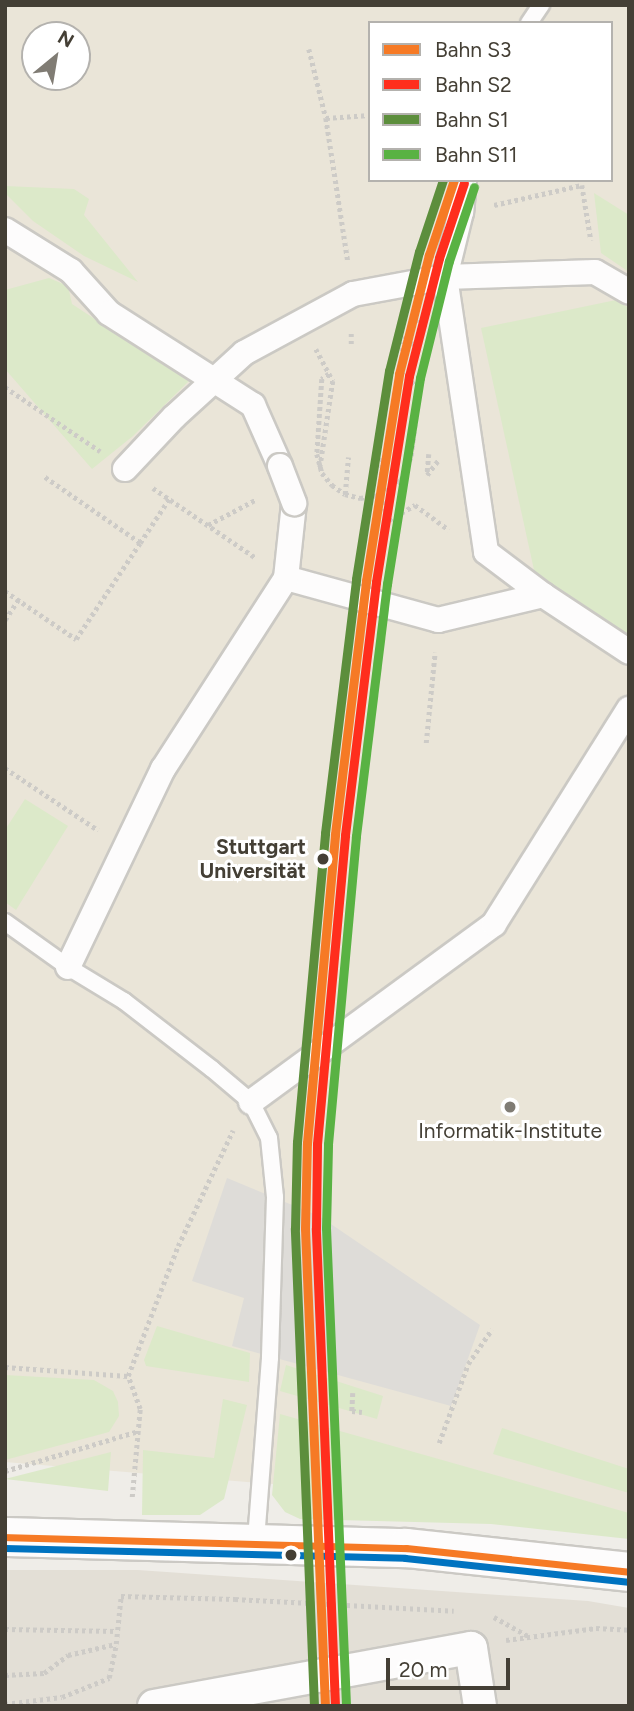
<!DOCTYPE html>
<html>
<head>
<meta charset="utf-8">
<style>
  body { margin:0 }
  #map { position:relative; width:634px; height:1711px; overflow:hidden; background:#efede8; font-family:Figtree,sans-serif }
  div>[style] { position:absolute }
  .residential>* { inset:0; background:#e3dfd6 }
  .education>* { inset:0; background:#eae5d8 }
  .green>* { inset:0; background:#dce9c9 }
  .parking>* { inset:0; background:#dedcd8 }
  .path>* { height:4.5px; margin-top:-2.25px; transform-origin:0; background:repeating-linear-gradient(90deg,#cdcbc7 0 3.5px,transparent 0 7px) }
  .roads { filter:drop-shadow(2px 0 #cbc9c4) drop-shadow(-2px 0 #cbc9c4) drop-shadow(0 2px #cbc9c4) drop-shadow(0 -2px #cbc9c4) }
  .service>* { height:16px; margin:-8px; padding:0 8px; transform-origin:8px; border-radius:8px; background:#fdfcfc }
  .pedestrian>* { height:24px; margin:-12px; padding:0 12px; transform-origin:12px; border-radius:12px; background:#fdfcfc }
  .minor>* { height:32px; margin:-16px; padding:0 16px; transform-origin:16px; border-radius:16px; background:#fdfcfc }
  .tertiary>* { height:38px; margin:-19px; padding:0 19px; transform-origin:19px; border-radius:19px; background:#fdfcfc }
  .bridges { filter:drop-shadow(2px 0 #cbc9c4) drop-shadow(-2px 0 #cbc9c4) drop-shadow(0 2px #cbc9c4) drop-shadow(0 -2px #cbc9c4) }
  .pedestrian-bridge>* { height:24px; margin:-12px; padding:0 12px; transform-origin:12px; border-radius:12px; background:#fdfcfc }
  .bus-1>* { height:7px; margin:-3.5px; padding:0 3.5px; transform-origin:3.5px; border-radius:3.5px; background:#f67a25 }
  .bus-2>* { height:7px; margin:-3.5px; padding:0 3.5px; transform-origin:3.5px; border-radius:3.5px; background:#0073c0 }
  .rail-1>* { height:9px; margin:-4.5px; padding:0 4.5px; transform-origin:4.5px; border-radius:4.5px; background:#f67a25 }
  .rail-2>* { height:9px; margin:-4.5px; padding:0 4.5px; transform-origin:4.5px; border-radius:4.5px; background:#ff2e1d }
  .rail-3>* { height:9px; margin:-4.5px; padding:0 4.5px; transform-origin:4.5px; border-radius:4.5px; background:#5c8e3c }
  .rail-4>* { height:9px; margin:-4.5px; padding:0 4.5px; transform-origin:4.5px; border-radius:4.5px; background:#59b243 }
  .dots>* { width:19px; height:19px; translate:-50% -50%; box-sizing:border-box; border:4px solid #fff; border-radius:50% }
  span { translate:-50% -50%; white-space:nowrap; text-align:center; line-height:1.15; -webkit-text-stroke:6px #fff; paint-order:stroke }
  .stop-label { font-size:21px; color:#443f35; font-weight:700 }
  .right { translate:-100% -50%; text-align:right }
  .poi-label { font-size:21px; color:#443f35 }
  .frame { position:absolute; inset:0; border:7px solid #443f35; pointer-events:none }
  .legend { position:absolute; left:368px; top:21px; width:245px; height:161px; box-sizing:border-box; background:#fff; border:2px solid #b4b2ae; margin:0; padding:9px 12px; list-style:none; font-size:21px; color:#443f35 }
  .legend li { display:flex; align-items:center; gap:14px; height:35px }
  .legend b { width:35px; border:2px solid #b4b2ae }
  .north { position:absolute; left:21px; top:21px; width:70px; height:70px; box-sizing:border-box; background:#fff; border:2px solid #b4b2ae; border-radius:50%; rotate:30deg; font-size:19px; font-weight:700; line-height:28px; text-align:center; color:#443f35 }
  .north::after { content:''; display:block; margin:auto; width:24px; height:32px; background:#807c74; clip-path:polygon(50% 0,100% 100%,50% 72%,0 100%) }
  .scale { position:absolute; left:386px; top:1658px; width:124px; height:32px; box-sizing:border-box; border:4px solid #443f35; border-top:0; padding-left:9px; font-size:21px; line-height:24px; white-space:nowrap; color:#443f35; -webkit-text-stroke:5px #fff; paint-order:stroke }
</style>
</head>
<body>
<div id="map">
  <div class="residential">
    <i style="clip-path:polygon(5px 1570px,138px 1570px,588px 1601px,629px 1608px,629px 1706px,5px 1706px)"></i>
  </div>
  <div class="education">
    <i style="clip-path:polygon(evenodd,5px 5px,629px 5px,629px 1525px,479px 1501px,5px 1462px,5px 5px,370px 23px,611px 23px,611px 180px,370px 180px,370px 23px,5px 5px,35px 35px,77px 35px,77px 77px,35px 77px,35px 35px)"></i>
  </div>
  <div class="green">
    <i style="clip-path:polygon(5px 186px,74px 189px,89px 199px,84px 215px,138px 282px,84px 256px,33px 221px,5px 193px)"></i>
    <i style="clip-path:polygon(594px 193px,629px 215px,629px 272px,601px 253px)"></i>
    <i style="clip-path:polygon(49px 278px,68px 286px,72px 304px,189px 381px,133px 436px,92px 469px,5px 369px,5px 290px)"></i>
    <i style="clip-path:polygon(616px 300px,629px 308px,629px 641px,536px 579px,481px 328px)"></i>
    <i style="clip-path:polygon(25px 799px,68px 826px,16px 910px,5px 902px,5px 830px)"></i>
    <i style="clip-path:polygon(157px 1326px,250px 1353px,249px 1382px,146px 1366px,144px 1360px)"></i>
    <i style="clip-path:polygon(286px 1365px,383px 1396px,377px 1419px,280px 1391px)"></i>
    <i style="clip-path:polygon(5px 1375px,94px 1380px,113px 1391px,118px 1402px,119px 1416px,109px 1432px,5px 1460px)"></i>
    <i style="clip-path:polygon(223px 1399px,247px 1405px,224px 1499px,200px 1515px,142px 1515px,143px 1450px,214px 1458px)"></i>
    <i style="clip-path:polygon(280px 1414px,629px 1513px,629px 1539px,491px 1524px,300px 1519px,285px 1512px,272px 1495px)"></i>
    <i style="clip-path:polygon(502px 1428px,629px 1469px,629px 1493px,493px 1454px)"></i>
    <i style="clip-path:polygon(111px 1452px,108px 1491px,5px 1479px)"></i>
  </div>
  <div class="parking">
    <i style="clip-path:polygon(227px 1178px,319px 1216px,480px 1325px,451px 1406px,232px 1346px,244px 1298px,192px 1281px)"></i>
  </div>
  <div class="path">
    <i style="left:309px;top:49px;width:71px;rotate:76.2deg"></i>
    <i style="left:326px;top:118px;width:145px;rotate:81.3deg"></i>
    <i style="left:326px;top:118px;width:44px;rotate:-3.9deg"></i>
    <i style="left:494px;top:205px;width:90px;rotate:-12.8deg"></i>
    <i style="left:582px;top:185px;width:56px;rotate:80.7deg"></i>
    <i style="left:418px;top:319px;width:27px;rotate:123deg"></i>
    <i style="left:403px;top:342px;width:20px;rotate:9deg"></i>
    <i style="left:351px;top:344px;width:11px;rotate:-90deg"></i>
    <i style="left:316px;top:349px;width:36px;rotate:62deg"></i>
    <i style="left:333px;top:381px;width:88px;rotate:98.5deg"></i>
    <i style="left:329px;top:374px;width:9px;rotate:144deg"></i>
    <i style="left:322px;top:379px;width:75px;rotate:93.8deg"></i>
    <i style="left:317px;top:454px;width:20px;rotate:75deg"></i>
    <i style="left:322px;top:473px;width:16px;rotate:50deg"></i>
    <i style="left:332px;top:485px;width:16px;rotate:35deg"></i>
    <i style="left:345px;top:494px;width:16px;rotate:15deg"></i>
    <i style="left:360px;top:498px;width:20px;rotate:-9deg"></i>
    <i style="left:380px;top:495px;width:26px;rotate:-36deg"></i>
    <i style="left:401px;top:480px;width:26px;rotate:-67deg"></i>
    <i style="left:411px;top:456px;width:67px;rotate:-83.2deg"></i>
    <i style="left:419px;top:389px;width:25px;rotate:-138deg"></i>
    <i style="left:400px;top:372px;width:30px;rotate:-84deg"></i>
    <i style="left:5px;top:387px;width:115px;rotate:34deg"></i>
    <i style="left:429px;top:454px;width:21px;rotate:95deg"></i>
    <i style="left:427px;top:475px;width:20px;rotate:-53deg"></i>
    <i style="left:383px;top:458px;width:37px;rotate:95deg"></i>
    <i style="left:380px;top:495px;width:27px;rotate:70deg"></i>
    <i style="left:389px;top:520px;width:30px;rotate:-30deg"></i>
    <i style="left:415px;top:505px;width:42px;rotate:36.3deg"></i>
    <i style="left:153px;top:488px;width:125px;rotate:34.2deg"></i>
    <i style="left:345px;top:494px;width:37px;rotate:-85deg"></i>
    <i style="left:208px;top:525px;width:55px;rotate:-28deg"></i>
    <i style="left:140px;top:543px;width:53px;rotate:-56.6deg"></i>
    <i style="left:5px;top:591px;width:86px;rotate:34.1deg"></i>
    <i style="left:76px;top:639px;width:115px;rotate:-56.3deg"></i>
    <i style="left:140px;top:543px;width:118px;rotate:-145.4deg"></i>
    <i style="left:5px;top:620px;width:24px;rotate:-57deg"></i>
    <i style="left:426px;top:743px;width:91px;rotate:-84.4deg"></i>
    <i style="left:5px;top:768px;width:112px;rotate:33.7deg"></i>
    <i style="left:5px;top:1367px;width:123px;rotate:4.2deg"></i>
    <i style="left:353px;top:1393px;width:18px;rotate:93deg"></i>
    <i style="left:352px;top:1411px;width:10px;rotate:6deg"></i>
    <i style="left:439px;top:1443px;width:84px;rotate:-69.8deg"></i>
    <i style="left:468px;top:1364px;width:42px;rotate:-55.6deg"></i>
    <i style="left:5px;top:1471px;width:139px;rotate:-16.7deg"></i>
    <i style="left:132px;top:1497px;width:88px;rotate:-84.8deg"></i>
    <i style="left:140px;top:1409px;width:35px;rotate:-110deg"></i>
    <i style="left:128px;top:1376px;width:139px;rotate:-69deg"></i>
    <i style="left:178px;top:1246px;width:128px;rotate:-64.6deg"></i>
    <i style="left:494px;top:1617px;width:41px;rotate:29.1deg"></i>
    <i style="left:5px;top:1629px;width:112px;rotate:1deg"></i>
    <i style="left:506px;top:1640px;width:91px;rotate:-7.6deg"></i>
    <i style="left:596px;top:1628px;width:33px;rotate:3deg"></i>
    <i style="left:5px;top:1675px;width:39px;rotate:-3deg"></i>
    <i style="left:44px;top:1673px;width:30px;rotate:-37deg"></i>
    <i style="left:68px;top:1655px;width:49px;rotate:-12.9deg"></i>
    <i style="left:116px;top:1644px;width:48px;rotate:-84.1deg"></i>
    <i style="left:121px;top:1596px;width:114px;rotate:1.5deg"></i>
    <i style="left:235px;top:1599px;width:219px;rotate:3.1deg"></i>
    <i style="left:5px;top:1704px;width:57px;rotate:-7deg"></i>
    <i style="left:62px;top:1697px;width:51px;rotate:-22deg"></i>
    <i style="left:109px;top:1678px;width:35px;rotate:-78deg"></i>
  </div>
  <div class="roads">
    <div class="service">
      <i style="left:529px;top:23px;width:22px;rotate:-56deg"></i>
      <i style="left:5px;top:922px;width:77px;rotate:35.5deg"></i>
      <i style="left:68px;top:967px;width:66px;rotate:31.3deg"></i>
      <i style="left:124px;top:1001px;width:111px;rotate:37.7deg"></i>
      <i style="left:212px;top:1069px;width:51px;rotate:40.2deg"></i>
      <i style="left:251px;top:1102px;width:40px;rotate:63.4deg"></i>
      <i style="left:269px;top:1138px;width:59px;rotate:84.2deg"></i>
      <i style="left:275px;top:1197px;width:161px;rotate:91.8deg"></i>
      <i style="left:270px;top:1358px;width:184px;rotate:94.4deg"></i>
    </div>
    <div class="pedestrian">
      <i style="left:464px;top:180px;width:32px;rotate:95deg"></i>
      <i style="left:461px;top:212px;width:67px;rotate:103.8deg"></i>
      <i style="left:445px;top:277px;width:278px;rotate:81.5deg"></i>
      <i style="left:486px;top:552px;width:71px;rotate:37deg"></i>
      <i style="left:543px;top:595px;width:103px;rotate:33.5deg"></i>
      <i style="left:5px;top:230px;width:78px;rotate:31.8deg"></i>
      <i style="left:71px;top:271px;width:57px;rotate:47.9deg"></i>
      <i style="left:109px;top:313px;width:171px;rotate:32.6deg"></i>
      <i style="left:253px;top:405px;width:67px;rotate:66.1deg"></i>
      <i style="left:125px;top:469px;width:71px;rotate:-46.7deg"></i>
      <i style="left:174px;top:417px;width:95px;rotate:-42.4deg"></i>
      <i style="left:244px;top:353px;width:124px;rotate:-28.4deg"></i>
      <i style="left:353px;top:294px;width:94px;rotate:-10.5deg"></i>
      <i style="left:445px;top:277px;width:150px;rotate:-1.9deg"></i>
      <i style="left:595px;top:272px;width:39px;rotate:30deg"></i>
      <i style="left:286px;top:578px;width:158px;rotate:15.4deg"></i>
      <i style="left:438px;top:620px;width:108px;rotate:-13.4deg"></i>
      <i style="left:68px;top:967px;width:220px;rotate:-64.4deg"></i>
      <i style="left:163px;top:769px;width:227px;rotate:-57.2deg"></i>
      <i style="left:286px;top:578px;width:75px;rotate:-83.9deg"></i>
      <i style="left:251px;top:1102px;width:301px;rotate:-36.2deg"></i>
      <i style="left:494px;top:924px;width:254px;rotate:-57.9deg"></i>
    </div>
    <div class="minor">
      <i style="left:154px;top:1706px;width:322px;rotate:-10.4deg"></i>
      <i style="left:471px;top:1648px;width:59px;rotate:81.2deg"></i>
    </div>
    <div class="tertiary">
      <i style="left:5px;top:1537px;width:401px;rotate:1.6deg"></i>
      <i style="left:406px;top:1548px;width:224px;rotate:6.1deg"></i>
    </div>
  </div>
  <div class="bridges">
    <div class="pedestrian-bridge">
      <i style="left:280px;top:466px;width:40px;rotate:69deg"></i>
    </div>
  </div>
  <div class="bus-1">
    <i style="left:5px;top:1537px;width:401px;rotate:1.6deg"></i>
    <i style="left:406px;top:1548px;width:224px;rotate:6.1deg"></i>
  </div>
  <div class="bus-2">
    <i style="left:5px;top:1548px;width:400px;rotate:1.4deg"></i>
    <i style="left:405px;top:1558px;width:224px;rotate:6.1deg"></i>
  </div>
  <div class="rail-1">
    <i style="left:325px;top:1706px;width:478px;rotate:-92.4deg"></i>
    <i style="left:305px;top:1228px;width:85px;rotate:-88.7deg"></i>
    <i style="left:307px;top:1143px;width:310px;rotate:-84.8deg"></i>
    <i style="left:335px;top:834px;width:255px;rotate:-83deg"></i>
    <i style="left:366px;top:581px;width:210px;rotate:-80.9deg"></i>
    <i style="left:399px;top:374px;width:123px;rotate:-75.9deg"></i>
    <i style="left:429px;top:255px;width:79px;rotate:-71.6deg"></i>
  </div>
  <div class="rail-2">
    <i style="left:335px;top:1706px;width:478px;rotate:-92.3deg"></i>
    <i style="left:316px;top:1228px;width:84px;rotate:-89.3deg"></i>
    <i style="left:317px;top:1144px;width:310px;rotate:-84.8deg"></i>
    <i style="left:345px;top:835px;width:255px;rotate:-83deg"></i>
    <i style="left:376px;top:582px;width:209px;rotate:-80.9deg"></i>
    <i style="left:409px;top:376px;width:122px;rotate:-75.7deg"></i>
    <i style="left:439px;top:258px;width:79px;rotate:-71.6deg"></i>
  </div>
  <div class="rail-3">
    <i style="left:314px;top:1706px;width:478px;rotate:-92.3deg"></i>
    <i style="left:295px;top:1228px;width:86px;rotate:-88.7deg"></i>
    <i style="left:297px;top:1142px;width:310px;rotate:-84.8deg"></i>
    <i style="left:325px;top:833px;width:256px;rotate:-83deg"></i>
    <i style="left:356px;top:579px;width:211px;rotate:-81deg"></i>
    <i style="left:389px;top:371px;width:123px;rotate:-75.9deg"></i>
    <i style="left:419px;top:252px;width:76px;rotate:-71.6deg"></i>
  </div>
  <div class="rail-4">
    <i style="left:346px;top:1705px;width:477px;rotate:-92.4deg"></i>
    <i style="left:326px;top:1228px;width:84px;rotate:-88.6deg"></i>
    <i style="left:328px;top:1144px;width:309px;rotate:-84.8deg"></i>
    <i style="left:356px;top:836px;width:254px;rotate:-83deg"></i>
    <i style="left:387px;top:584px;width:209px;rotate:-80.9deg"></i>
    <i style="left:420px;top:378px;width:121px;rotate:-76.1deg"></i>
    <i style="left:449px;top:261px;width:78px;rotate:-71.3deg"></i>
  </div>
  <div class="dots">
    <i style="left:323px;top:859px;background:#443f35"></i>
    <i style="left:510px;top:1107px;background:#807c74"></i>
    <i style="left:291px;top:1555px;background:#443f35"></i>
  </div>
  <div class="stop-label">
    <span class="right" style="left:306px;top:859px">Stuttgart<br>Universität</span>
  </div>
  <div class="poi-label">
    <span style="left:510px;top:1131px">Informatik-Institute</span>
  </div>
  <div class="frame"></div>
  <ul class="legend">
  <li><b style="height:9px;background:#f67a25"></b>Bahn S3</li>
  <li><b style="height:9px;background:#ff2e1d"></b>Bahn S2</li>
  <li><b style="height:9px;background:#5c8e3c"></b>Bahn S1</li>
  <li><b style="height:9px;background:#59b243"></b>Bahn S11</li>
  </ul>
  <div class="north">N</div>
  <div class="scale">20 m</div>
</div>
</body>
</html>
